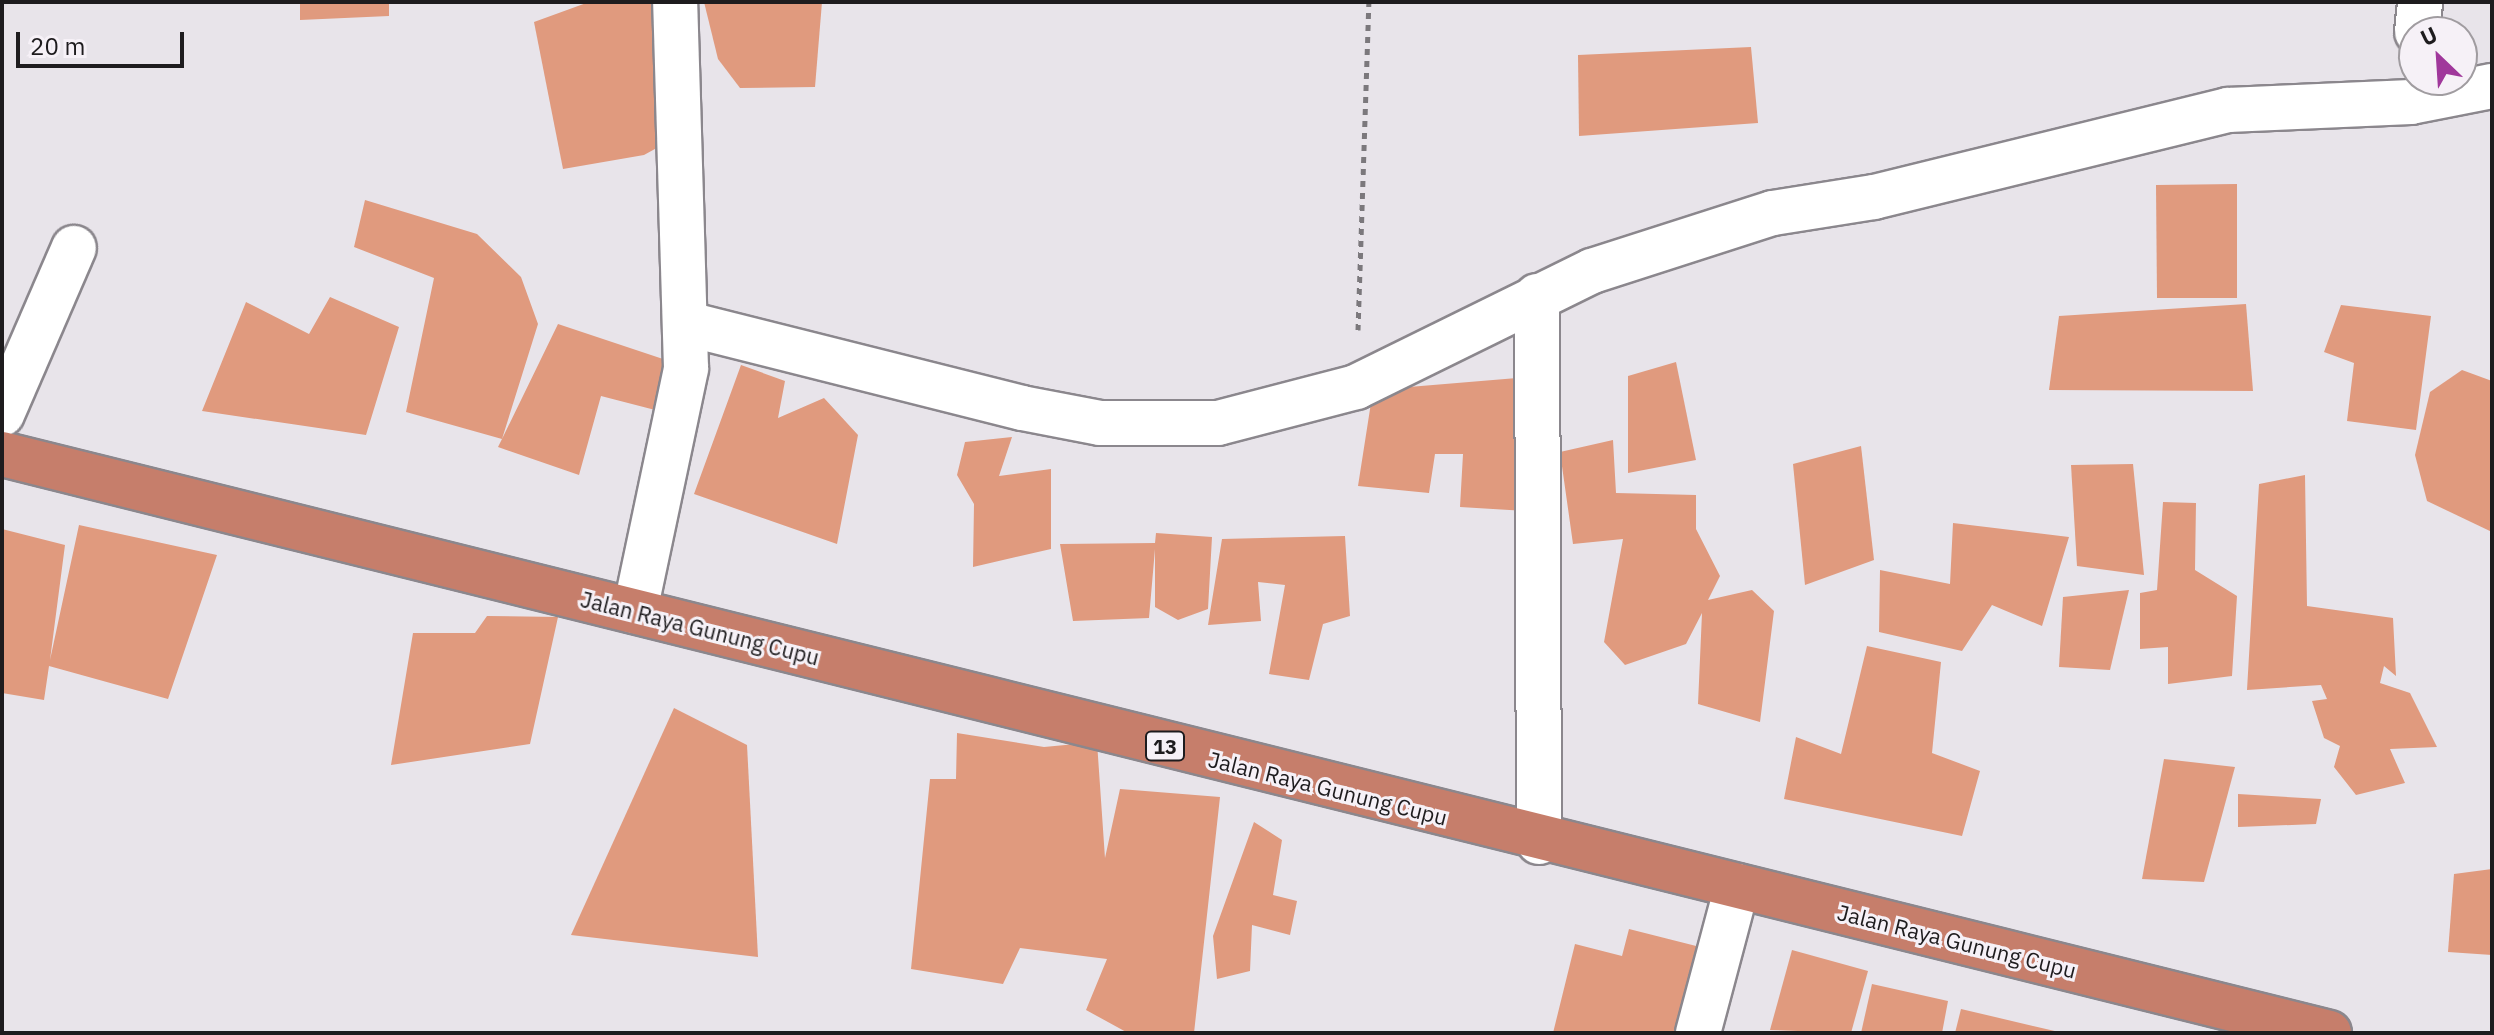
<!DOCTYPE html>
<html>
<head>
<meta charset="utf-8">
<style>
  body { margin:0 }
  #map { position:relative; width:2494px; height:1035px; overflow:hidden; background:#e8e4ea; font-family:"IBM Plex Sans",sans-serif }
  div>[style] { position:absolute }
  .building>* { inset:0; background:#e09a7e }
  .path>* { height:5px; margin-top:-2.5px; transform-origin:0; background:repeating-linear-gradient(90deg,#7b787c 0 6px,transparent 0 12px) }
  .roads { filter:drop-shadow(2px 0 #8b878d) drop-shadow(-2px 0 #8b878d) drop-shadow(0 2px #8b878d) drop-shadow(0 -2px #8b878d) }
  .minor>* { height:44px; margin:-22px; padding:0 22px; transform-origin:22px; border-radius:22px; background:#fff }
  .highway>* { height:44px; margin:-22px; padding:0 22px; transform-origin:22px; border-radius:22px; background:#c67e6b }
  span { translate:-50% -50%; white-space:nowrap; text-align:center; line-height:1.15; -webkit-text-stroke:6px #f6f1f7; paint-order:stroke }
  .shield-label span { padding:2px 6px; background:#f6f1f7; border:2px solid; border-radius:6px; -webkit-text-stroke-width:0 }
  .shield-label { font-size:20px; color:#1e1c1e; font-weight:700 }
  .street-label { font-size:22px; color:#1e1c1e }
  .frame { position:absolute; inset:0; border:4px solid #1e1c1e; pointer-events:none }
  .north { position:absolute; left:2398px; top:16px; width:80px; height:80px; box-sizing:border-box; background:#f6f1f7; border:2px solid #a09ca0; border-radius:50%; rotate:335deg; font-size:22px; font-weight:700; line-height:32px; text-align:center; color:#1e1c1e }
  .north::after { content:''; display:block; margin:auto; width:28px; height:36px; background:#a0389b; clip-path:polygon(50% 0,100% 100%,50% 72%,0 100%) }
  .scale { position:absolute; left:16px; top:32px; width:168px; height:36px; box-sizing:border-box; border:4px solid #1e1c1e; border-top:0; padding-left:10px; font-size:24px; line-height:28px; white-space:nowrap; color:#1e1c1e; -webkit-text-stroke:6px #f6f1f7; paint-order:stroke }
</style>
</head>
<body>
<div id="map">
  <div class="building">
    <i style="clip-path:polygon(300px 2px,389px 2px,389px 16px,300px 20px)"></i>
    <i style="clip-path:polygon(589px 2px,661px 2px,673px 139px,644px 155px,563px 169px,534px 22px)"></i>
    <i style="clip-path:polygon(704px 2px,822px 2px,815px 87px,740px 88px,718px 59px)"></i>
    <i style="clip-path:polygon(1751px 47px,1758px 123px,1579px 136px,1578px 55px)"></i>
    <i style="clip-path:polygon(2237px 184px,2237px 298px,2157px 298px,2156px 185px)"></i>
    <i style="clip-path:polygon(365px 200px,477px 234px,521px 277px,538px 324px,502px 439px,558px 324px,684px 366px,659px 411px,601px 396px,579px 475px,498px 447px,502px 439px,406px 412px,434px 278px,354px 247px)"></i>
    <i style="clip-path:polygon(330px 297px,399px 327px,366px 435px,202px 411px,246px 302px,309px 334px)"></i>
    <i style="clip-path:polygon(2246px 304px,2253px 391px,2049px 390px,2059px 316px)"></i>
    <i style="clip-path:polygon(2341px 305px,2431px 316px,2416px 430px,2347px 421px,2354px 363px,2324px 352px)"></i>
    <i style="clip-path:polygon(1676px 362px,1696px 460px,1628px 473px,1628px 376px)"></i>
    <i style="clip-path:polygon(741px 365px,785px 381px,778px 418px,824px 398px,858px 435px,837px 544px,694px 494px)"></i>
    <i style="clip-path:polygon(2462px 370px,2492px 381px,2492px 532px,2427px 501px,2415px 455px,2430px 392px)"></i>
    <i style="clip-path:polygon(1528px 377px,1526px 511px,1460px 507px,1463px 454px,1435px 454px,1429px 493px,1358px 486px,1373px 390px)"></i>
    <i style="clip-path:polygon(1012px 437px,999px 476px,1051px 469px,1051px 549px,973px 567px,974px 504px,957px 475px,965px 442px)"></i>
    <i style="clip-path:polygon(1613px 440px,1616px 493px,1696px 495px,1696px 529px,1720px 576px,1708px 600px,1752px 590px,1774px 611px,1760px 722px,1698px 704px,1702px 613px,1686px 644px,1625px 665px,1604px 642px,1623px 539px,1573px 544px,1560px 452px)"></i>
    <i style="clip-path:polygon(1861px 446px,1874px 560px,1805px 585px,1793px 464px)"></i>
    <i style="clip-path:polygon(2133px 464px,2144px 575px,2077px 566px,2071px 465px)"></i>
    <i style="clip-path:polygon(2305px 475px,2307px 606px,2393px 618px,2396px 676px,2384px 666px,2380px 683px,2410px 693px,2437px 747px,2390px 749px,2405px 783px,2356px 795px,2334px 767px,2340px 746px,2324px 738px,2312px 701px,2327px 699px,2321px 685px,2247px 690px,2259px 484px)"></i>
    <i style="clip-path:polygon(2163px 502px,2196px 503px,2195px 570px,2237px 596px,2232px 676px,2168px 684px,2168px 647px,2140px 649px,2140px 593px,2157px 590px)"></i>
    <i style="clip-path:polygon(1953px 523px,2069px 537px,2042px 626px,1992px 605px,1962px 651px,1879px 632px,1880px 570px,1950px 584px)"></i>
    <i style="clip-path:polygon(79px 525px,217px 555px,168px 699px,49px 666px,44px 700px,2px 693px,2px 529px,65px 545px,50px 660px)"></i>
    <i style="clip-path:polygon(1156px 533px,1212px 537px,1208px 609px,1178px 620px,1155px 607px,1155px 549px,1149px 618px,1073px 621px,1060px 544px,1155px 543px)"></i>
    <i style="clip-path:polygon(1345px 536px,1350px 616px,1323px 624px,1309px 680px,1269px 674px,1285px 585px,1258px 582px,1261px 621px,1208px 625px,1222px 539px)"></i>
    <i style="clip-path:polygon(2129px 590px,2110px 670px,2059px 667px,2063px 597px)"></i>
    <i style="clip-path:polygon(487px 616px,558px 617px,530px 744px,391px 765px,413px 633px,475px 633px)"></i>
    <i style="clip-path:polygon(1867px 646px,1941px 662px,1932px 753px,1980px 771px,1962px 836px,1784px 799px,1796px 737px,1841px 754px)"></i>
    <i style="clip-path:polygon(674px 708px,747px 745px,758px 957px,571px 935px)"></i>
    <i style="clip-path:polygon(957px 733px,1044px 747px,1097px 742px,1105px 858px,1120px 789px,1220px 797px,1194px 1033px,1128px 1033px,1086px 1010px,1107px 959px,1020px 948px,1003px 984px,911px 969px,930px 779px,956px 779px)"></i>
    <i style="clip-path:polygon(2164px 759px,2235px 767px,2204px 882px,2142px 879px)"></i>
    <i style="clip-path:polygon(2238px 794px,2321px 799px,2316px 824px,2238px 827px)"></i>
    <i style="clip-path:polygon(1254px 822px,1282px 840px,1273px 895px,1297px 901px,1290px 935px,1252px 925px,1250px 971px,1217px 979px,1213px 936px)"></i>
    <i style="clip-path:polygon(2492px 869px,2492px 955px,2448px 952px,2454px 874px)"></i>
    <i style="clip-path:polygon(1629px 929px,1708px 949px,1688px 1033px,1553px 1033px,1575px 944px,1622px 956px)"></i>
    <i style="clip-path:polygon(1792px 950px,1868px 971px,1851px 1033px,1770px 1030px)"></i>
    <i style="clip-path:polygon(1872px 984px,1948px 1001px,1942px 1033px,1861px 1033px)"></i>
    <i style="clip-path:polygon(1961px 1009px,2059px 1032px,2059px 1033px,1955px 1033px)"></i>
  </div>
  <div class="path">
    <i style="left:1358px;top:330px;width:328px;rotate:-88.1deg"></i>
  </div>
  <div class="roads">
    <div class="minor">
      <i style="left:2417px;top:32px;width:30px;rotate:-84deg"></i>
      <i style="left:1537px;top:296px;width:546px;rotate:89.79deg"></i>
      <i style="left:688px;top:324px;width:344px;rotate:14.1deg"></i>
      <i style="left:1022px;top:408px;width:79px;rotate:10.9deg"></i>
      <i style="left:1100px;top:423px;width:118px"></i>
      <i style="left:1218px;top:423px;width:143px;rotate:-14.6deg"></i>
      <i style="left:1356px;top:387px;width:263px;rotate:-26.2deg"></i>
      <i style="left:1592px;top:271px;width:190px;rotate:-17.8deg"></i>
      <i style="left:1773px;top:213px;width:102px;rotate:-9deg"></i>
      <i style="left:1874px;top:197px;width:365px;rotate:-13.8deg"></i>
      <i style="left:2228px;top:110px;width:183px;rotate:-2.5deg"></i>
      <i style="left:2411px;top:102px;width:83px;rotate:-11.2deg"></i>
      <i style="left:2px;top:414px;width:181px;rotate:-66.6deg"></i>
      <i style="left:635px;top:611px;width:248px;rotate:-78.1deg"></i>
      <i style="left:686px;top:368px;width:366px;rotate:-91.7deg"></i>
      <i style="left:1698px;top:1033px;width:152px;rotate:-75.1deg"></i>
    </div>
    <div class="highway">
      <i style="left:2px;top:454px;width:2398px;rotate:13.97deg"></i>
    </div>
  </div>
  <div class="shield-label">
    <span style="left:1165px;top:746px">13</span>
  </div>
  <div class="street-label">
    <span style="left:700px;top:628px;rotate:14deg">Jalan Raya Gunung Cupu</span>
    <span style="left:1328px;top:788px;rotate:14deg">Jalan Raya Gunung Cupu</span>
    <span style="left:1957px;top:941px;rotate:14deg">Jalan Raya Gunung Cupu</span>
  </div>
  <div class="frame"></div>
  <div class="north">U</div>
  <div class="scale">20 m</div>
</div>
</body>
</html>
